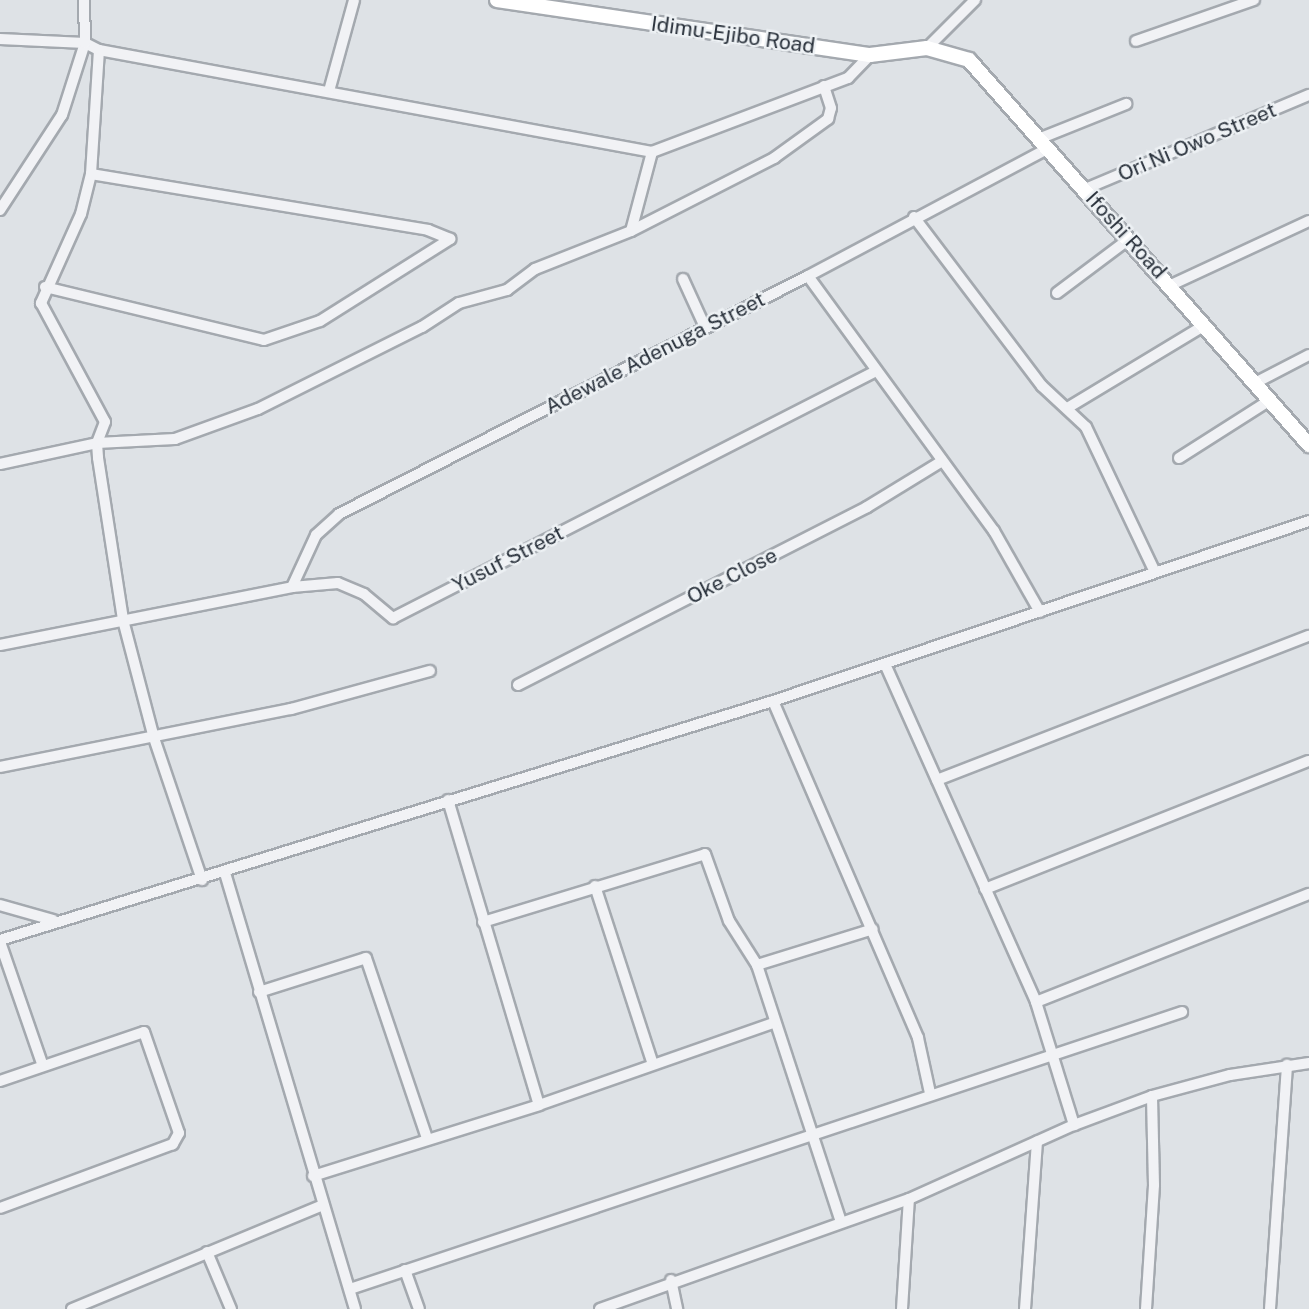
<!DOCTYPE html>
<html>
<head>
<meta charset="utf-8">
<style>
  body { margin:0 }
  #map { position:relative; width:1309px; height:1309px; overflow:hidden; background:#dee2e6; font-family:"Public Sans",sans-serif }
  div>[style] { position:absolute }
  .roads { filter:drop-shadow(2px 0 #a4a9af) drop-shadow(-2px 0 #a4a9af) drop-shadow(0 2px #a4a9af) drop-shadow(0 -2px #a4a9af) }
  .minor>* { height:10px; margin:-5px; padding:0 5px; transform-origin:5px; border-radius:5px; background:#f1f2f5 }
  .secondary>* { height:14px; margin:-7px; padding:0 7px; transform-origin:7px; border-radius:7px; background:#fff }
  span { translate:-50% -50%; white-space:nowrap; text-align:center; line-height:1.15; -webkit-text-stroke:5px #edf1f4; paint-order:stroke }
  .street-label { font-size:21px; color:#29313b }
</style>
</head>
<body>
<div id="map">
  <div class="roads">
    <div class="minor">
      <i style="left:0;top:39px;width:85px;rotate:2.7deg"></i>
      <i style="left:85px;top:43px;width:16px;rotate:27deg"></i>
      <i style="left:99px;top:50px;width:124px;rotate:93.7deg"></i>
      <i style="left:91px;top:174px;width:41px;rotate:104deg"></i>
      <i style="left:81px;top:214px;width:98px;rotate:114.2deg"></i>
      <i style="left:41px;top:303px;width:135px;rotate:61.7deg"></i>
      <i style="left:105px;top:422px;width:22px;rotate:111deg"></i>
      <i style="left:97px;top:443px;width:15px;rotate:86deg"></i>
      <i style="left:98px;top:458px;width:164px;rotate:81.2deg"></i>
      <i style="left:123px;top:620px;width:122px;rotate:75.3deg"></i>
      <i style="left:154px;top:738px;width:150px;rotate:71.3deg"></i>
      <i style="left:1136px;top:41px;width:125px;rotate:-19.2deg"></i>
      <i style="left:927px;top:48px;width:68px;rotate:-45deg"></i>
      <i style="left:99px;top:50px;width:562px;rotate:10.45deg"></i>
      <i style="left:329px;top:91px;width:94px;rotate:-74.6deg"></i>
      <i style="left:1041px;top:138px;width:92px;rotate:-21.8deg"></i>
      <i style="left:91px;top:174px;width:342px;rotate:9.4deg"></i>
      <i style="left:428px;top:230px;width:24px;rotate:22deg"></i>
      <i style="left:1085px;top:189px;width:243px;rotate:-22.8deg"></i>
      <i style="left:0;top:210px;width:113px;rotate:-56.9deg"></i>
      <i style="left:62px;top:115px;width:76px;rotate:-72.3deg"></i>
      <i style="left:85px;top:43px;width:43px;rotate:-91.3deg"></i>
      <i style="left:914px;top:217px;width:212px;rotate:52.9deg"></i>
      <i style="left:1042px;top:386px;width:60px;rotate:43deg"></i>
      <i style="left:1086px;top:427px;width:158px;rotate:64.6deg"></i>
      <i style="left:631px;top:231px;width:161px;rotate:-27deg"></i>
      <i style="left:774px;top:158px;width:67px;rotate:-35.8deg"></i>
      <i style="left:828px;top:119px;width:11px;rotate:-75deg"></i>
      <i style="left:831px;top:108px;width:23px;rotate:-108deg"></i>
      <i style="left:808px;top:276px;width:316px;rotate:53.9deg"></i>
      <i style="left:994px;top:531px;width:93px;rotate:60.4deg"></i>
      <i style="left:683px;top:279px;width:53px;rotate:65.4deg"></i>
      <i style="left:1171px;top:285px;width:152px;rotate:-24.9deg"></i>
      <i style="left:45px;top:287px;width:225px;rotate:13.6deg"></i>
      <i style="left:264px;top:340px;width:59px;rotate:-18.7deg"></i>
      <i style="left:320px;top:321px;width:154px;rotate:-32.2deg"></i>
      <i style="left:1057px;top:293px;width:90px;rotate:-36.9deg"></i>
      <i style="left:1255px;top:383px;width:61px;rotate:-27.4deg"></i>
      <i style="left:1069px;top:407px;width:159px;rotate:-31.1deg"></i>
      <i style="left:1179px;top:458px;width:108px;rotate:-32.5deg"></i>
      <i style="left:0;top:464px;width:99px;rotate:-12.2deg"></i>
      <i style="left:97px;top:443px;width:78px;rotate:-2.9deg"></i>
      <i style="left:175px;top:439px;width:88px;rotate:-19.9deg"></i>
      <i style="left:258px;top:409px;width:183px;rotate:-26.6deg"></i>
      <i style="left:422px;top:327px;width:44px;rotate:-33deg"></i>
      <i style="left:459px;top:303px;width:50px;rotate:-15.2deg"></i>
      <i style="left:507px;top:290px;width:35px;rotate:-37deg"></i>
      <i style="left:535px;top:269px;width:103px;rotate:-21.6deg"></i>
      <i style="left:631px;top:231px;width:82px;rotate:-75.1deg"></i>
      <i style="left:652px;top:152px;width:210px;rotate:-20.7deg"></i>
      <i style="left:848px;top:78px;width:32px;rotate:-46deg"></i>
      <i style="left:292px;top:587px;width:57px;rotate:-65.2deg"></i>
      <i style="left:316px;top:535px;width:31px;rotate:-42deg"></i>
      <i style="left:339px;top:514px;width:526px;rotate:-26.91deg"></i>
      <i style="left:808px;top:276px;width:273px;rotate:-28deg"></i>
      <i style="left:0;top:645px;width:298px;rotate:-11.2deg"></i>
      <i style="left:292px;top:587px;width:46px;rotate:-5deg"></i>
      <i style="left:338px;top:583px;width:28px;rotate:23deg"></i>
      <i style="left:364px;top:594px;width:38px;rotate:40deg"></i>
      <i style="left:393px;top:618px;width:542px;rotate:-27.08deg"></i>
      <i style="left:885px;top:664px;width:370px;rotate:65.9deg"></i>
      <i style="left:1036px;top:1002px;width:129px;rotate:72.8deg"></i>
      <i style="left:518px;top:685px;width:392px;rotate:-27deg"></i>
      <i style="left:867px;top:507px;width:88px;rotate:-31.5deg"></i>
      <i style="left:773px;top:701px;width:367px;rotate:66.7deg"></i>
      <i style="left:918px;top:1038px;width:56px;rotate:77.7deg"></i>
      <i style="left:0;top:767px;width:297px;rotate:-11.3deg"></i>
      <i style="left:291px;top:709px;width:144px;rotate:-15.3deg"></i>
      <i style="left:937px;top:780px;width:399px;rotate:-21.2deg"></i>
      <i style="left:448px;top:800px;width:318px;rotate:73.4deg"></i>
      <i style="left:225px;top:873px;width:455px;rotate:73.4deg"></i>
      <i style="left:595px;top:886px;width:187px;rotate:72deg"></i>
      <i style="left:985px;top:889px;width:348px;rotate:-21.6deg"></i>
      <i style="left:0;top:905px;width:55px;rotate:15.8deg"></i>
      <i style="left:483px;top:922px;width:232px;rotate:-17deg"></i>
      <i style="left:705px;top:854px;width:71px;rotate:70.3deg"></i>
      <i style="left:729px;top:921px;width:52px;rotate:57.5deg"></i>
      <i style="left:757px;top:965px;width:270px;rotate:71.9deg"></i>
      <i style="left:0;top:940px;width:809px;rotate:-17.18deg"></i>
      <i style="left:773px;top:701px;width:565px;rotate:-18.56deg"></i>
      <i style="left:0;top:942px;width:131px;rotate:70.9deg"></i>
      <i style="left:757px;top:965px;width:121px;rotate:-17.2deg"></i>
      <i style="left:259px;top:992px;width:112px;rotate:-17.6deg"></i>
      <i style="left:366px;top:958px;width:190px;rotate:71.3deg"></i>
      <i style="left:1036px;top:1002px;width:294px;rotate:-21.6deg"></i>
      <i style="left:0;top:1081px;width:152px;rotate:-18.8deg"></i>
      <i style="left:144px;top:1032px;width:107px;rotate:70.9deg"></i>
      <i style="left:179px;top:1133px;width:13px;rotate:119deg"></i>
      <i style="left:173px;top:1144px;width:184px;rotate:159.7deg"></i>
      <i style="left:313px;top:1176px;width:237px;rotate:-17.4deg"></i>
      <i style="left:539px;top:1105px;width:248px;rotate:-19.3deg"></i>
      <i style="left:207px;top:1252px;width:62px;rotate:67.2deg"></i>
      <i style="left:405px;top:1270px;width:41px;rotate:70.3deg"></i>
      <i style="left:671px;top:1280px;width:30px;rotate:78deg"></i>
      <i style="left:350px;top:1289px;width:877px;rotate:-18.41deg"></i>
      <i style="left:72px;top:1309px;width:272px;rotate:-22.5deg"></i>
      <i style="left:600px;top:1309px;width:328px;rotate:-19.6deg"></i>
      <i style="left:909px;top:1199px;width:181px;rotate:-24.2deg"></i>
      <i style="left:1074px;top:1125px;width:83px;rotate:-20.4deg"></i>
      <i style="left:1152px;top:1096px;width:81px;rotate:-15.1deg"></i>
      <i style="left:1230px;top:1075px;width:80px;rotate:-8.6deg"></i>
      <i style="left:902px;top:1309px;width:110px;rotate:-86.4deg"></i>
      <i style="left:1025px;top:1309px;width:168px;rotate:-85.9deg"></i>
      <i style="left:1146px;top:1309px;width:124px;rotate:-86.3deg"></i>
      <i style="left:1154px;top:1185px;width:89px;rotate:-91.3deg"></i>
      <i style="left:1270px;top:1309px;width:245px;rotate:-86deg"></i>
    </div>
    <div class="secondary">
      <i style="left:497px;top:0;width:377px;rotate:8.4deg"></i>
      <i style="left:870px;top:55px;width:57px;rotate:-7deg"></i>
      <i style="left:927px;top:48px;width:44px;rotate:15.9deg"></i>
      <i style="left:969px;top:60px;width:514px;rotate:48.55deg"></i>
    </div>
  </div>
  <div class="street-label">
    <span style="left:733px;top:35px;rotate:8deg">Idimu-Ejibo Road</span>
    <span style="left:1197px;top:142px;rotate:-23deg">Ori Ni Owo Street</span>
    <span style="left:1126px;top:235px;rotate:48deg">Ifoshi Road</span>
    <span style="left:655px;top:353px;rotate:-27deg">Adewale Adenuga Street</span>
    <span style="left:508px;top:559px;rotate:-27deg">Yusuf Street</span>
    <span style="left:732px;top:576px;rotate:-27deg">Oke Close</span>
  </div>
</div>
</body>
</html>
